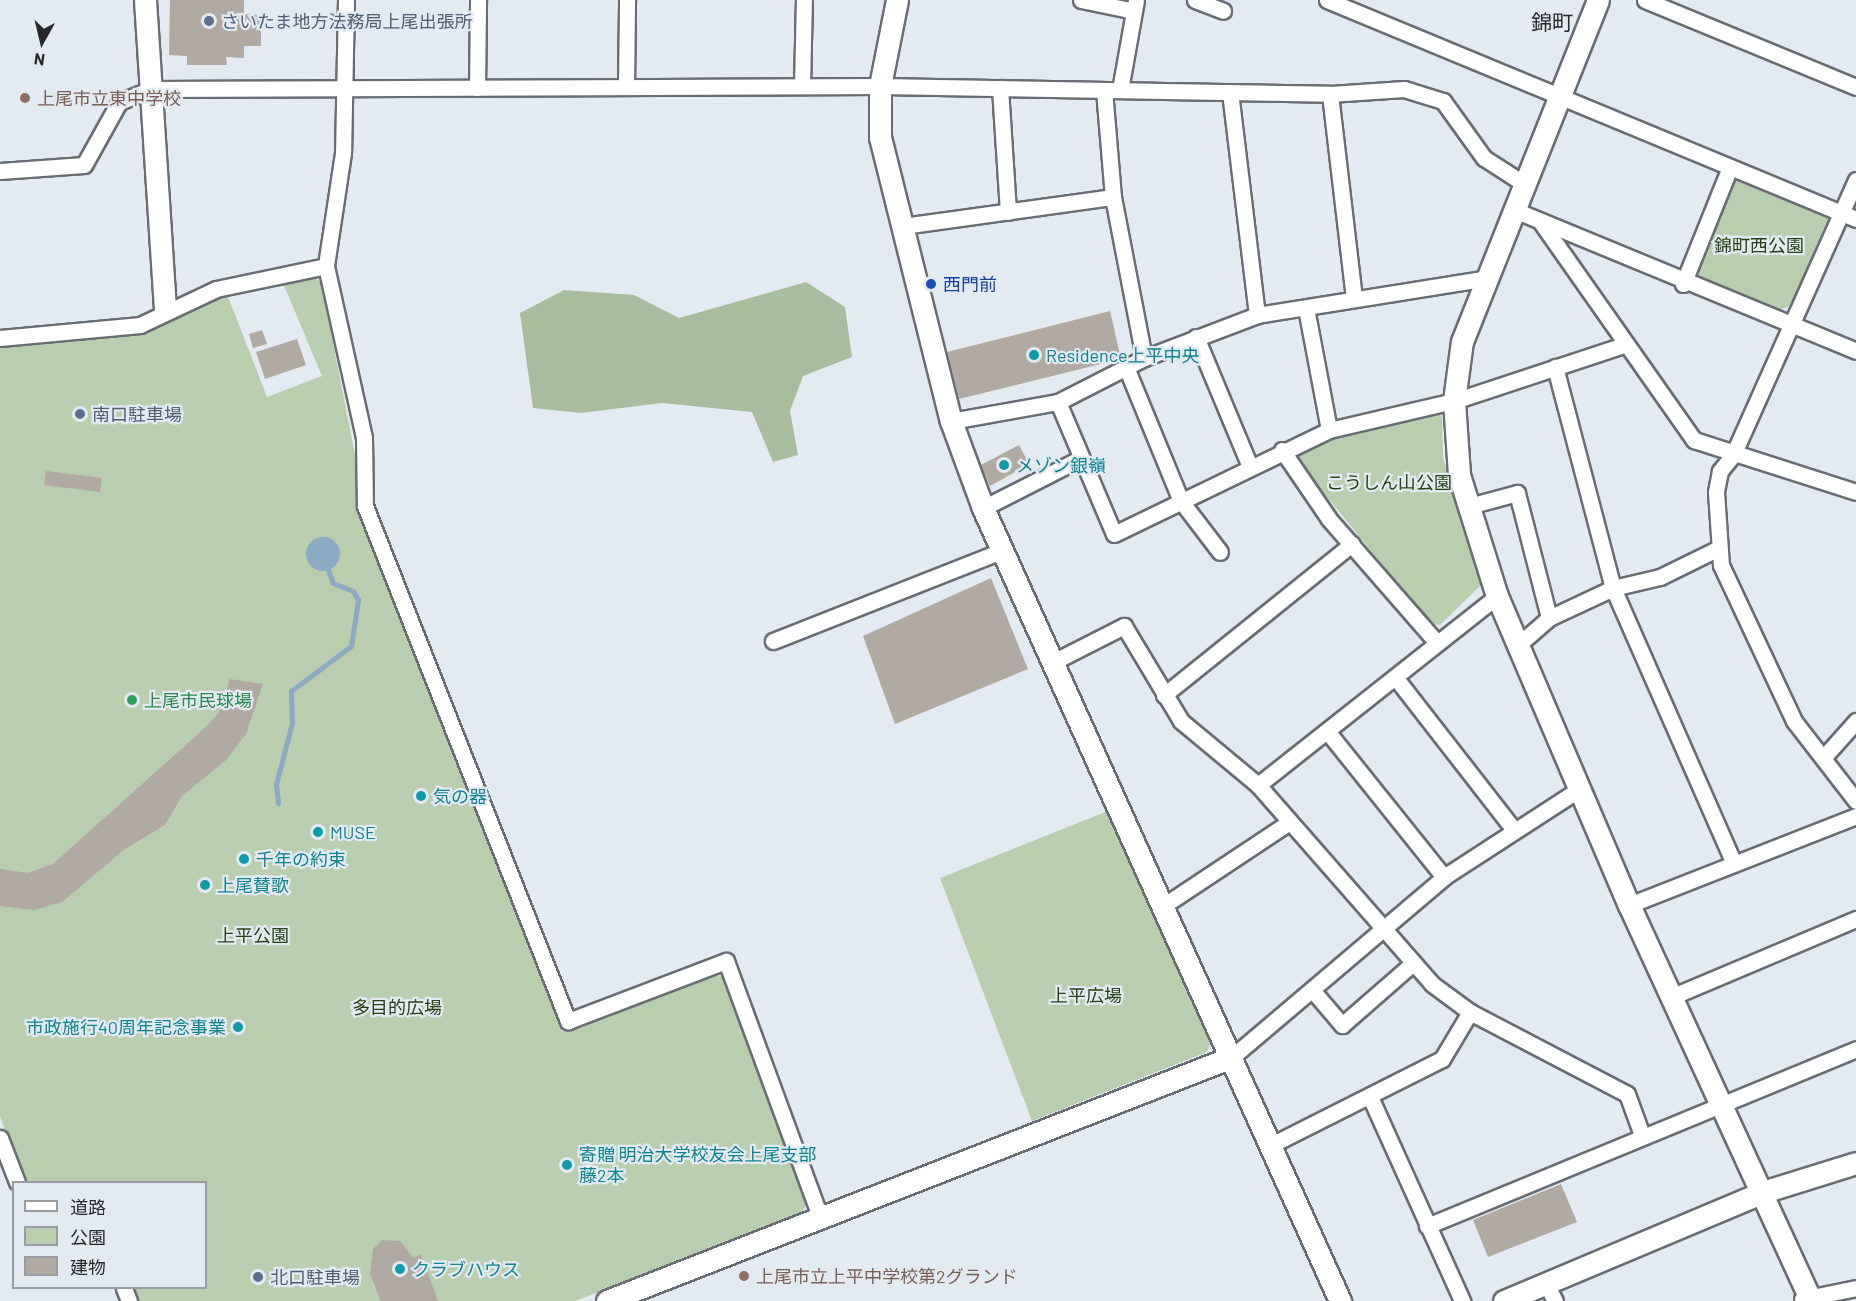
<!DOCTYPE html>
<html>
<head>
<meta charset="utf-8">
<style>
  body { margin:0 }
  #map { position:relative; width:1856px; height:1301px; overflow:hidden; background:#e4eaf1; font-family:Barlow,"Noto Sans JP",sans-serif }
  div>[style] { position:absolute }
  .green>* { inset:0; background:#b9cdaf }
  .forest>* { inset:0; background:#a8bd9e }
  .water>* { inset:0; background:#8daac3 }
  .round { border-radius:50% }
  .stream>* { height:5px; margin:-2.5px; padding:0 2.5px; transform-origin:2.5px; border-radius:2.5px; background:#8daac3 }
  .building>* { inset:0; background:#b0aaa3 }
  .roads { filter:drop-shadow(2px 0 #676d73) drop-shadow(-2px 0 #676d73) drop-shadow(0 2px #676d73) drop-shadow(0 -2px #676d73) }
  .street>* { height:15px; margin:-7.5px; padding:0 7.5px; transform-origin:7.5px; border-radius:7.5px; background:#fff }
  .secondary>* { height:21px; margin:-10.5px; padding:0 10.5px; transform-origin:10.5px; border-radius:10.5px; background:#fff }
  .dots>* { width:16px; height:16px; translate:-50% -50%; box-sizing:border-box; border:3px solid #e4eaf1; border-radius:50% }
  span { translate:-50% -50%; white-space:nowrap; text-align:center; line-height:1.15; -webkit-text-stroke:4.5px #e4eaf1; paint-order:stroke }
  .service-label { font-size:18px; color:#4e5e75 }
  .left { translate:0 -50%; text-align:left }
  .education-label { font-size:18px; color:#785e54 }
  .park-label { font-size:18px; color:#254113 }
  .transit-label { font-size:18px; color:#164399 }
  .culture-label { font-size:18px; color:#0d838f }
  .right { translate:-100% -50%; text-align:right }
  .leisure-label { font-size:18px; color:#27864d }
  .quarter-label { font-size:21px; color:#25272a }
  .legend { position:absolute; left:12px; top:1181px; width:195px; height:108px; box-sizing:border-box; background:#e4eaf1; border:2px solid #989ca1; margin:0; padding:8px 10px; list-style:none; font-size:18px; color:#25272a }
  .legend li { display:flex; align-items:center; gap:12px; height:30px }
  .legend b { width:30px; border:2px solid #989ca1 }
  .north { position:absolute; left:12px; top:12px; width:60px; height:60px; -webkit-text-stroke:4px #e4eaf1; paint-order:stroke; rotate:188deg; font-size:16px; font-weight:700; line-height:24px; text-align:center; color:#25272a }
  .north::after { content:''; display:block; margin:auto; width:21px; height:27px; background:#25272a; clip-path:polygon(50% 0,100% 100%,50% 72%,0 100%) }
</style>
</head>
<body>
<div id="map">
  <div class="green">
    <i style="clip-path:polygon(1736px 177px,1825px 211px,1828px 219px,1790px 306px,1779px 310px,1696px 277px,1693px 269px,1729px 181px)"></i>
    <i style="clip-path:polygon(312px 276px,321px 282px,358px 470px,462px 772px,562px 1032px,712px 975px,723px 977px,807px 1202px,802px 1214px,575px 1301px,138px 1301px,133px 1288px,206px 1288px,206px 1182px,26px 1182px,0 1117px,0 344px,142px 333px,227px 294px,267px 397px,322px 376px,283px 283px)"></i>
    <i style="clip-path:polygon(1435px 411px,1442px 417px,1443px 457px,1481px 585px,1440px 625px,1431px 624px,1296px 459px,1297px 449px,1333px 434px)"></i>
    <i style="clip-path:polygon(1108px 811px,1211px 1042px,1207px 1052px,1032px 1121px,940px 878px)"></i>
  </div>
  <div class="forest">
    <i style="clip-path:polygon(806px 282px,845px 307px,852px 357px,803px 376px,790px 411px,798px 455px,773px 462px,752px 412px,662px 403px,581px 413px,533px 408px,520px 313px,564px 290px,634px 295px,679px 318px)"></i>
  </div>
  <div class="water">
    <i class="round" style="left:306px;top:537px;width:34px;height:34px"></i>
  </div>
  <div class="stream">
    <i style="left:278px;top:803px;width:19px;rotate:-96deg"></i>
    <i style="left:276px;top:784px;width:63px;rotate:-75.3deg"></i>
    <i style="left:292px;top:723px;width:32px;rotate:-92deg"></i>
    <i style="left:291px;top:691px;width:75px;rotate:-36.9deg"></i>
    <i style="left:351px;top:646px;width:47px;rotate:-81.3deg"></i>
    <i style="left:358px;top:600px;width:10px;rotate:-119deg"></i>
    <i style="left:353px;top:591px;width:22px;rotate:-158deg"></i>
    <i style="left:333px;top:583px;width:14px;rotate:-111deg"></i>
  </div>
  <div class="building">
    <i style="clip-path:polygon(170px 0,244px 0,244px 14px,261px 15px,261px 46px,244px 46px,244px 58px,226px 57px,227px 65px,187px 65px,187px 56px,169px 55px)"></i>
    <i style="clip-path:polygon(1110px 311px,1121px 359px,959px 399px,947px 352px)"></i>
    <i style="clip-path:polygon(262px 330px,267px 344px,253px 348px,249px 334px)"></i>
    <i style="clip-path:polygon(297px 339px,306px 365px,265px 379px,256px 352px)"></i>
    <i style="clip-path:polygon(1019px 445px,1029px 464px,990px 486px,981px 465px)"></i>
    <i style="clip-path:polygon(46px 471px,102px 478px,100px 492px,44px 485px)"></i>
    <i style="clip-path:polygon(991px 578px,1028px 669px,895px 724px,863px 636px)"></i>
    <i style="clip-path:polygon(230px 679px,263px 684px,246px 734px,226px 760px,182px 796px,165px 825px,125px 849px,62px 902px,35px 910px,0 906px,0 869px,28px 873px,53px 864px,208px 725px,220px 711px)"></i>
    <i style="clip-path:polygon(1561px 1184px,1577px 1222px,1488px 1257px,1473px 1220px)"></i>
    <i style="clip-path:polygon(382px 1240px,400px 1241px,413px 1257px,421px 1255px,438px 1301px,381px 1301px,370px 1274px,373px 1249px)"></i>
  </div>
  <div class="roads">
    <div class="street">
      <i style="left:346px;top:0;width:153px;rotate:91.1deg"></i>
      <i style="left:343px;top:153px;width:114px;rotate:98.6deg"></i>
      <i style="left:326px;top:266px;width:176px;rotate:77.5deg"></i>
      <i style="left:364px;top:438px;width:68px;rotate:89.2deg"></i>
      <i style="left:365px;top:506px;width:554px;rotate:68.49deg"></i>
      <i style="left:568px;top:1021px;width:169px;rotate:-20.8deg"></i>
      <i style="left:726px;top:961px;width:273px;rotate:69.8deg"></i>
      <i style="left:1081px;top:0;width:54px;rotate:11.7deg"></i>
      <i style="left:1195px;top:0;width:30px;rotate:21deg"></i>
      <i style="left:1327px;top:0;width:573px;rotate:22.49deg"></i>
      <i style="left:1645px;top:0;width:228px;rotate:22.4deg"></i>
      <i style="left:802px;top:86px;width:86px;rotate:-88.7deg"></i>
      <i style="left:626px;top:87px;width:87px;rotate:-89.3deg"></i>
      <i style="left:477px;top:88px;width:88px;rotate:-89.3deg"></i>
      <i style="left:1000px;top:88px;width:124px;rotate:86.3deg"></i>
      <i style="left:1104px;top:90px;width:107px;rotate:85.2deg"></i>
      <i style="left:1113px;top:197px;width:164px;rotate:79.1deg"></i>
      <i style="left:1120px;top:90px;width:91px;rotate:-79.9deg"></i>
      <i style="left:1230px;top:92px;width:225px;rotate:83.1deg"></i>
      <i style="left:1330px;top:94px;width:206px;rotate:83.3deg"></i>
      <i style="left:0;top:171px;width:84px;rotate:-4.1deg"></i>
      <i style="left:84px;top:165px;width:72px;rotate:-60.9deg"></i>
      <i style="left:119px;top:102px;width:35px;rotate:-22deg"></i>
      <i style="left:152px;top:89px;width:728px;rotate:-0.24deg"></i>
      <i style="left:880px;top:86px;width:450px;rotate:1deg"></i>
      <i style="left:1330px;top:94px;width:74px;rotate:-3.9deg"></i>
      <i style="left:1404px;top:89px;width:41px;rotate:17.1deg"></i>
      <i style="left:1443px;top:101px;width:70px;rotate:54.3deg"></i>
      <i style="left:1484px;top:158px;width:46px;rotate:32.7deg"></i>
      <i style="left:1856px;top:180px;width:301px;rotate:114.1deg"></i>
      <i style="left:1733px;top:455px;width:21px;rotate:129deg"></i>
      <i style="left:1720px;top:471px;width:21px;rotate:101deg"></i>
      <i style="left:1716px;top:492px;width:73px;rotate:86.1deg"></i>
      <i style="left:1721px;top:565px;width:172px;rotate:64.9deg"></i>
      <i style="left:1794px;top:721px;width:101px;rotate:52.2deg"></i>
      <i style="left:1512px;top:209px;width:372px;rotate:22.4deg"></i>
      <i style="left:1540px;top:221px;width:268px;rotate:54.9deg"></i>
      <i style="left:1694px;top:440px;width:170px;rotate:17.8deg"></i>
      <i style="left:903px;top:226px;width:212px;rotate:-7.9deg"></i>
      <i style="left:1683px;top:284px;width:126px;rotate:-68.1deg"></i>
      <i style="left:1306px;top:308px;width:124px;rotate:79.3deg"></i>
      <i style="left:1196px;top:337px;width:141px;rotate:67.4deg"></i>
      <i style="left:0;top:338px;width:141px;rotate:-5.3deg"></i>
      <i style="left:140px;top:325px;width:84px;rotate:-25.3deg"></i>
      <i style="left:216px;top:289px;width:112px;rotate:-11.8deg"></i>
      <i style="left:1126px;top:367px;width:145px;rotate:67.7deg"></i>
      <i style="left:1181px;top:501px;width:64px;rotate:52.6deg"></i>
      <i style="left:1555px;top:367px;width:228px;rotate:75.3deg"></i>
      <i style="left:1613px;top:588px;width:300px;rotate:66.3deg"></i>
      <i style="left:1058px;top:402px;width:143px;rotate:67deg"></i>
      <i style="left:1114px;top:534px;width:239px;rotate:-25.8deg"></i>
      <i style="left:1329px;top:430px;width:128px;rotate:-13.1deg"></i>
      <i style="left:1454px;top:401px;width:178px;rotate:-18.3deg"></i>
      <i style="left:951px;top:421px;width:109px;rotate:-10.1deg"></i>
      <i style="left:1058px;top:402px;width:97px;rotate:-27.1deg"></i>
      <i style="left:1144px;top:358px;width:121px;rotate:-20.8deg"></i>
      <i style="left:1257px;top:315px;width:229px;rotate:-9.1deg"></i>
      <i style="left:1282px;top:450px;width:83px;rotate:55.7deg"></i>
      <i style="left:1329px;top:519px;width:164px;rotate:48.9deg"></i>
      <i style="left:1469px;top:506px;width:50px;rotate:-15.2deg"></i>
      <i style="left:1517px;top:493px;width:129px;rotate:75.6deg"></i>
      <i style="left:983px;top:508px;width:110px;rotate:-27deg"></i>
      <i style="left:773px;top:641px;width:246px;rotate:-21.5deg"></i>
      <i style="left:1518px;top:645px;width:41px;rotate:-41.1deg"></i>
      <i style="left:1549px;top:618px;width:71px;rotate:-25.1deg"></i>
      <i style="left:1613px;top:588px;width:48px;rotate:-13.2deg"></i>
      <i style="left:1660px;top:577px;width:66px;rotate:-26.2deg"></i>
      <i style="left:1053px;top:662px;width:80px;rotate:-26.9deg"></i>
      <i style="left:1124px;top:626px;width:111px;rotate:59deg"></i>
      <i style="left:1181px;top:721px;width:100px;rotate:39.7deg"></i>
      <i style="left:1258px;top:785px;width:264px;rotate:48.8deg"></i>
      <i style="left:1432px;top:984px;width:47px;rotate:36.4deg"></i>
      <i style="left:1470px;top:1012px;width:177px;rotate:27.6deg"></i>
      <i style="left:1627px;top:1094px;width:44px;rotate:69.9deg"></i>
      <i style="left:1395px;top:677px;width:194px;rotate:52.1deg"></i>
      <i style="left:1164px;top:695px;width:241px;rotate:-38.8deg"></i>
      <i style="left:1327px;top:731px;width:187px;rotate:51.3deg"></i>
      <i style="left:1823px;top:758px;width:50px;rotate:-48.3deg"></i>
      <i style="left:1258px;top:785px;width:305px;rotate:-38.3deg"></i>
      <i style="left:1629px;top:905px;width:244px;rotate:-21.4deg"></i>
      <i style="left:1163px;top:906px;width:150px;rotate:-33.6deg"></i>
      <i style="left:1313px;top:991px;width:45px;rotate:49.5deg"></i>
      <i style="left:1342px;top:1025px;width:93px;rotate:-41.1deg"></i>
      <i style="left:1671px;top:997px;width:201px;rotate:-22.9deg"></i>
      <i style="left:1232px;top:1057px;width:278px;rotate:-40.3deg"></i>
      <i style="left:1444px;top:877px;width:163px;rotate:-33deg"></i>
      <i style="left:1371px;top:1099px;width:222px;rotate:65.7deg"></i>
      <i style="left:0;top:1138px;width:47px;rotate:68.9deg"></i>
      <i style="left:1271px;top:1145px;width:191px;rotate:-26.7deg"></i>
      <i style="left:1442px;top:1059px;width:55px;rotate:-59.2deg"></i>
      <i style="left:1427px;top:1226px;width:464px;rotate:-22.4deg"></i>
      <i style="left:1546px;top:1284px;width:19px;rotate:62deg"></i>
      <i style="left:124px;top:1288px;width:14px;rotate:69deg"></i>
      <i style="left:1802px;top:1299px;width:55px;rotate:-11.5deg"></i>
    </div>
    <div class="secondary">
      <i style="left:145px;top:0;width:310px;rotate:86.3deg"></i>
      <i style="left:897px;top:0;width:88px;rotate:101.2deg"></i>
      <i style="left:880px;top:86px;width:51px;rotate:90deg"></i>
      <i style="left:880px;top:137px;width:293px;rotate:76deg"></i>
      <i style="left:951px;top:421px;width:93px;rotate:69.8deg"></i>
      <i style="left:983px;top:508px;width:870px;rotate:65.76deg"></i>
      <i style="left:1598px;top:0;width:367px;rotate:111.7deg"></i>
      <i style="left:1462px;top:341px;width:61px;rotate:97.6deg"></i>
      <i style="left:1454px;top:401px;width:74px;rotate:86.1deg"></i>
      <i style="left:1459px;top:475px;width:127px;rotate:72.6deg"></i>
      <i style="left:1497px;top:596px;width:336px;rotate:66.9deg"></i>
      <i style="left:1629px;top:905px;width:436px;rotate:65.3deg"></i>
      <i style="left:607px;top:1301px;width:671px;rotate:-21.33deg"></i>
      <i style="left:1504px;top:1301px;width:281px;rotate:-22.8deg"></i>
      <i style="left:1763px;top:1192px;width:97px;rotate:-17.3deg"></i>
    </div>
  </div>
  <div class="dots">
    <i style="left:209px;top:21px;background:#5c6f8a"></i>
    <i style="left:25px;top:98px;background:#8d6e63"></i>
    <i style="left:931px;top:284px;background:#1a4fb4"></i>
    <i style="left:1034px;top:355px;background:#0f9aa8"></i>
    <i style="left:80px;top:414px;background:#5c6f8a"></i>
    <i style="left:1004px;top:465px;background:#0f9aa8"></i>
    <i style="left:132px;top:700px;background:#2e9e5b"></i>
    <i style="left:421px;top:796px;background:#0f9aa8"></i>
    <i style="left:318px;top:832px;background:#0f9aa8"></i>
    <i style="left:244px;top:859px;background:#0f9aa8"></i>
    <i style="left:205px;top:885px;background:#0f9aa8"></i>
    <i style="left:238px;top:1027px;background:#0f9aa8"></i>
    <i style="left:567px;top:1165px;background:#0f9aa8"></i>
    <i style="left:400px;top:1269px;background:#0f9aa8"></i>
    <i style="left:744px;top:1276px;background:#8d6e63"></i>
    <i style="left:258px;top:1277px;background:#5c6f8a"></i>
  </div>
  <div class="service-label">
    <span class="left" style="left:221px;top:21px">さいたま地方法務局上尾出張所</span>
    <span class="left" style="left:92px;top:414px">南口駐車場</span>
    <span class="left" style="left:270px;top:1277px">北口駐車場</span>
  </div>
  <div class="education-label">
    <span class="left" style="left:37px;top:98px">上尾市立東中学校</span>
    <span class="left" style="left:756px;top:1276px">上尾市立上平中学校第2グランド</span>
  </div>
  <div class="park-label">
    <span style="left:1759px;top:245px">錦町西公園</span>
    <span style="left:1389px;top:482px">こうしん山公園</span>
    <span style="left:253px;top:935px">上平公園</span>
    <span style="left:1086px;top:995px">上平広場</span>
    <span style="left:397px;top:1007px">多目的広場</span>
  </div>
  <div class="transit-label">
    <span class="left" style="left:943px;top:284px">西門前</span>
  </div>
  <div class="culture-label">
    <span class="left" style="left:1046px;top:355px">Residence上平中央</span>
    <span class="left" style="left:1016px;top:465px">メゾン銀嶺</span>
    <span class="left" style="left:433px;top:796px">気の器</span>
    <span class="left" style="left:330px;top:832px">MUSE</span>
    <span class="left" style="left:256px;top:859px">千年の約束</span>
    <span class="left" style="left:217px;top:885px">上尾賛歌</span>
    <span class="right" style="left:226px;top:1027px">市政施行40周年記念事業</span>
    <span class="left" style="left:579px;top:1165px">寄贈 明治大学校友会上尾支部<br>藤2本</span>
    <span class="left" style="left:412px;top:1269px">クラブハウス</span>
  </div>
  <div class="leisure-label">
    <span class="left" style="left:144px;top:700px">上尾市民球場</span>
  </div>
  <div class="quarter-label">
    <span style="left:1552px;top:22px">錦町</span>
  </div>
  <ul class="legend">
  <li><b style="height:8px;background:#fff"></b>道路</li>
  <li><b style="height:16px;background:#b9cdaf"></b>公園</li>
  <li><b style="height:16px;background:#b0aaa3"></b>建物</li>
  </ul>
  <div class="north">N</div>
</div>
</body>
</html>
